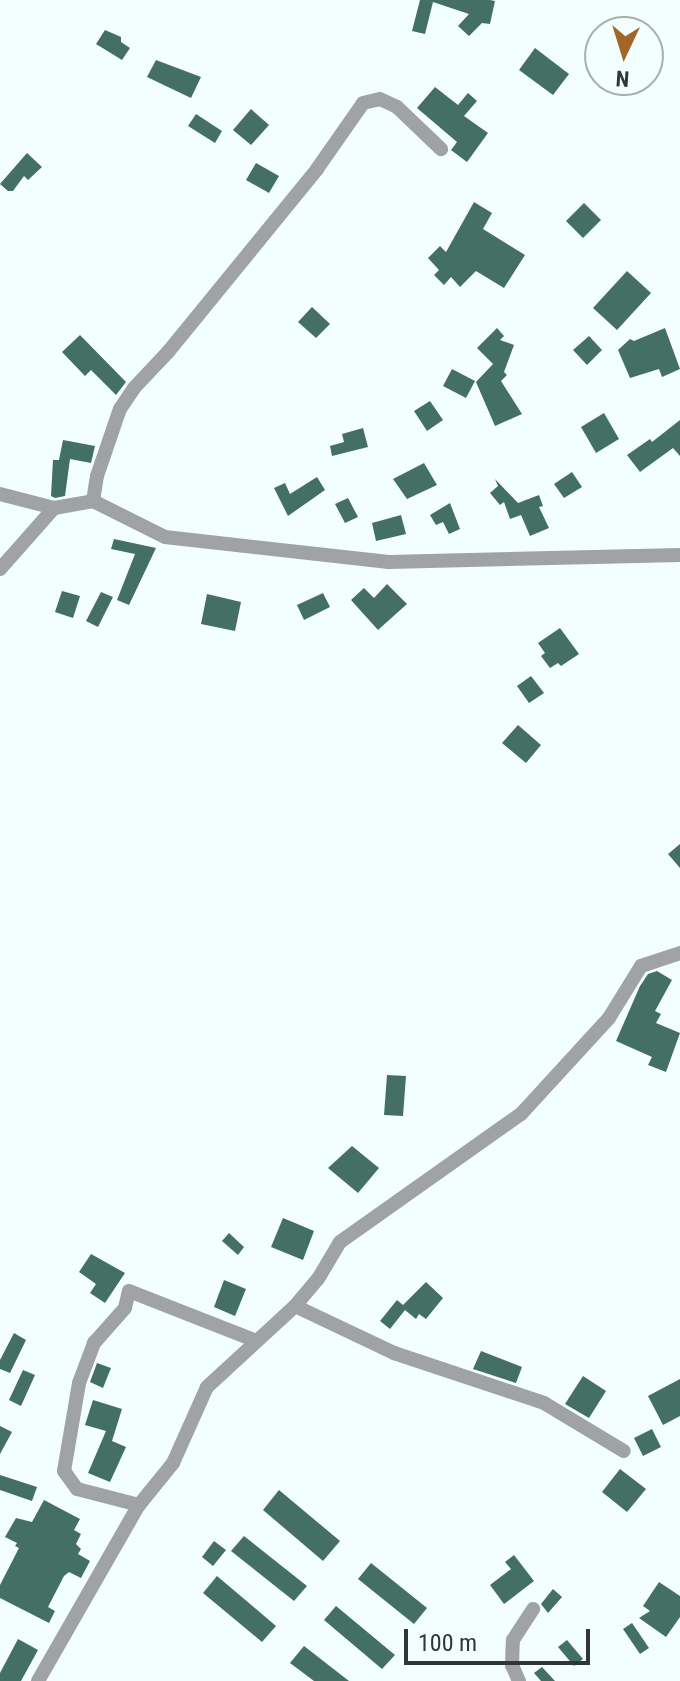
<!DOCTYPE html>
<html>
<head>
<meta charset="utf-8">
<style>
  body { margin:0 }
  #map { position:relative; width:680px; height:1681px; overflow:hidden; background:#f3fefe; font-family:"Roboto Condensed",sans-serif }
  div>[style] { position:absolute }
  .building>* { inset:0; background:#446f63 }
  .minor>* { height:14px; margin:-7px; padding:0 7px; transform-origin:7px; border-radius:7px; background:#9fa3a5 }
  span { translate:-50% -50%; white-space:nowrap; text-align:center; line-height:1.15; -webkit-text-stroke:8px #f3fefe; paint-order:stroke }
  .north { position:absolute; left:584px; top:16px; width:80px; height:80px; box-sizing:border-box; background:#f3fefe; border:2px solid #a6aeae; border-radius:50%; rotate:184deg; font-size:22px; font-weight:700; line-height:32px; text-align:center; color:#323637 }
  .north::after { content:''; display:block; margin:auto; width:28px; height:36px; background:#a26728; clip-path:polygon(50% 0,100% 100%,50% 72%,0 100%) }
  .scale { position:absolute; left:404px; top:1629px; width:186px; height:36px; box-sizing:border-box; border:4px solid #323637; border-top:0; padding-left:10px; font-size:24px; line-height:28px; white-space:nowrap; color:#323637; -webkit-text-stroke:6px #f3fefe; paint-order:stroke }
</style>
</head>
<body>
<div id="map">
  <div class="building">
    <i style="clip-path:polygon(420px 0,490px 0,495px 1px,490px 24px,482px 23px,469px 36px,458px 26px,469px 14px,433px 2px,425px 34px,412px 31px)"></i>
    <i style="clip-path:polygon(105px 30px,121px 37px,121px 42px,130px 48px,122px 60px,96px 44px)"></i>
    <i style="clip-path:polygon(535px 48px,569px 74px,553px 95px,519px 70px)"></i>
    <i style="clip-path:polygon(156px 60px,201px 77px,191px 98px,147px 77px)"></i>
    <i style="clip-path:polygon(435px 87px,458px 105px,468px 93px,477px 101px,464px 116px,488px 133px,467px 162px,451px 150px,457px 142px,417px 108px)"></i>
    <i style="clip-path:polygon(251px 109px,269px 125px,251px 145px,233px 130px)"></i>
    <i style="clip-path:polygon(196px 114px,222px 131px,215px 143px,188px 126px)"></i>
    <i style="clip-path:polygon(27px 153px,42px 167px,28px 180px,24px 176px,13px 191px,8px 191px,0 184px)"></i>
    <i style="clip-path:polygon(256px 163px,279px 176px,269px 193px,246px 180px)"></i>
    <i style="clip-path:polygon(474px 202px,492px 213px,483px 229px,525px 255px,504px 288px,476px 271px,460px 287px,451px 277px,444px 285px,434px 275px,439px 270px,428px 258px,440px 246px,446px 252px)"></i>
    <i style="clip-path:polygon(584px 203px,601px 220px,583px 238px,566px 221px)"></i>
    <i style="clip-path:polygon(627px 271px,651px 293px,617px 330px,593px 308px)"></i>
    <i style="clip-path:polygon(312px 307px,330px 324px,316px 338px,298px 322px)"></i>
    <i style="clip-path:polygon(497px 328px,504px 336px,500px 340px,514px 345px,504px 372px,507px 375px,501px 381px,522px 414px,495px 426px,476px 382px,493px 364px,477px 348px)"></i>
    <i style="clip-path:polygon(665px 328px,680px 369px,662px 377px,659px 369px,630px 378px,618px 350px,630px 339px,634px 341px)"></i>
    <i style="clip-path:polygon(80px 335px,126px 382px,116px 395px,91px 370px,85px 376px,62px 352px)"></i>
    <i style="clip-path:polygon(589px 336px,602px 350px,587px 365px,573px 350px)"></i>
    <i style="clip-path:polygon(452px 369px,475px 381px,466px 398px,443px 386px)"></i>
    <i style="clip-path:polygon(430px 401px,443px 420px,427px 431px,414px 411px)"></i>
    <i style="clip-path:polygon(604px 413px,619px 439px,596px 453px,581px 427px)"></i>
    <i style="clip-path:polygon(680px 420px,680px 456px,673px 448px,640px 472px,627px 455px,650px 439px,652px 442px)"></i>
    <i style="clip-path:polygon(363px 428px,368px 447px,332px 456px,330px 446px,344px 442px,342px 434px)"></i>
    <i style="clip-path:polygon(63px 440px,95px 446px,91px 463px,70px 459px,65px 496px,55px 498px,51px 496px,53px 460px,59px 460px)"></i>
    <i style="clip-path:polygon(424px 463px,437px 485px,407px 499px,393px 479px)"></i>
    <i style="clip-path:polygon(572px 472px,582px 487px,564px 498px,554px 484px)"></i>
    <i style="clip-path:polygon(317px 477px,325px 490px,288px 516px,274px 488px,285px 483px,290px 494px)"></i>
    <i style="clip-path:polygon(495px 479px,518px 503px,539px 495px,543px 506px,539px 507px,549px 528px,530px 536px,521px 515px,510px 519px,504px 502px,500px 505px,490px 493px,498px 486px)"></i>
    <i style="clip-path:polygon(348px 498px,358px 517px,345px 523px,335px 504px)"></i>
    <i style="clip-path:polygon(450px 503px,460px 529px,449px 534px,443px 522px,436px 525px,430px 515px)"></i>
    <i style="clip-path:polygon(401px 515px,406px 534px,376px 541px,372px 523px)"></i>
    <i style="clip-path:polygon(114px 539px,156px 548px,129px 605px,117px 600px,135px 554px,111px 549px)"></i>
    <i style="clip-path:polygon(387px 584px,407px 604px,378px 630px,351px 600px,364px 588px,374px 598px)"></i>
    <i style="clip-path:polygon(62px 591px,80px 596px,73px 618px,55px 612px)"></i>
    <i style="clip-path:polygon(101px 592px,113px 597px,98px 627px,86px 621px)"></i>
    <i style="clip-path:polygon(323px 593px,330px 607px,304px 620px,297px 605px)"></i>
    <i style="clip-path:polygon(207px 594px,241px 602px,235px 631px,201px 624px)"></i>
    <i style="clip-path:polygon(560px 628px,579px 654px,561px 666px,558px 663px,550px 668px,541px 656px,545px 653px,538px 643px)"></i>
    <i style="clip-path:polygon(531px 676px,544px 693px,529px 703px,517px 686px)"></i>
    <i style="clip-path:polygon(518px 725px,541px 745px,526px 763px,502px 743px)"></i>
    <i style="clip-path:polygon(680px 844px,680px 868px,668px 854px)"></i>
    <i style="clip-path:polygon(657px 971px,672px 980px,655px 1011px,661px 1014px,656px 1023px,680px 1033px,666px 1072px,648px 1065px,652px 1057px,616px 1041px,640px 986px,648px 974px)"></i>
    <i style="clip-path:polygon(387px 1075px,406px 1076px,403px 1116px,384px 1115px)"></i>
    <i style="clip-path:polygon(352px 1146px,379px 1168px,358px 1193px,328px 1168px)"></i>
    <i style="clip-path:polygon(283px 1218px,314px 1231px,303px 1260px,271px 1247px)"></i>
    <i style="clip-path:polygon(229px 1233px,244px 1247px,238px 1255px,222px 1241px)"></i>
    <i style="clip-path:polygon(91px 1254px,125px 1273px,105px 1303px,90px 1293px,96px 1284px,79px 1272px)"></i>
    <i style="clip-path:polygon(224px 1280px,246px 1289px,235px 1316px,214px 1307px)"></i>
    <i style="clip-path:polygon(426px 1282px,443px 1298px,426px 1319px,419px 1314px,416px 1319px,405px 1310px,390px 1329px,380px 1321px,397px 1300px,403px 1305px)"></i>
    <i style="clip-path:polygon(14px 1333px,26px 1340px,10px 1373px,0 1369px,0 1360px)"></i>
    <i style="clip-path:polygon(481px 1351px,522px 1367px,516px 1383px,473px 1369px)"></i>
    <i style="clip-path:polygon(97px 1363px,111px 1368px,103px 1388px,90px 1382px)"></i>
    <i style="clip-path:polygon(23px 1370px,35px 1375px,21px 1406px,9px 1400px)"></i>
    <i style="clip-path:polygon(583px 1376px,606px 1391px,589px 1418px,565px 1404px)"></i>
    <i style="clip-path:polygon(680px 1379px,680px 1416px,663px 1425px,648px 1396px)"></i>
    <i style="clip-path:polygon(93px 1400px,122px 1409px,112px 1441px,126px 1447px,110px 1482px,88px 1473px,106px 1431px,85px 1425px)"></i>
    <i style="clip-path:polygon(0 1426px,12px 1432px,0 1454px)"></i>
    <i style="clip-path:polygon(652px 1429px,661px 1447px,643px 1456px,634px 1438px)"></i>
    <i style="clip-path:polygon(620px 1469px,646px 1489px,627px 1512px,602px 1492px)"></i>
    <i style="clip-path:polygon(0 1475px,37px 1487px,32px 1501px,0 1490px)"></i>
    <i style="clip-path:polygon(279px 1490px,340px 1541px,323px 1561px,263px 1510px)"></i>
    <i style="clip-path:polygon(44px 1500px,80px 1519px,74px 1530px,81px 1534px,76px 1544px,81px 1549px,78px 1554px,90px 1561px,81px 1578px,69px 1572px,64px 1576px,48px 1607px,55px 1611px,49px 1623px,0 1598px,0 1585px,19px 1548px,15px 1546px,17px 1543px,5px 1537px,16px 1518px,32px 1522px)"></i>
    <i style="clip-path:polygon(244px 1536px,307px 1586px,294px 1601px,231px 1551px)"></i>
    <i style="clip-path:polygon(214px 1541px,226px 1550px,213px 1566px,202px 1557px)"></i>
    <i style="clip-path:polygon(514px 1555px,534px 1581px,504px 1604px,490px 1585px,511px 1569px,505px 1562px)"></i>
    <i style="clip-path:polygon(371px 1563px,427px 1608px,414px 1624px,358px 1579px)"></i>
    <i style="clip-path:polygon(217px 1576px,276px 1626px,262px 1642px,203px 1593px)"></i>
    <i style="clip-path:polygon(659px 1582px,680px 1596px,680px 1617px,666px 1637px,639px 1618px,650px 1611px,643px 1606px)"></i>
    <i style="clip-path:polygon(553px 1589px,562px 1597px,548px 1613px,541px 1604px)"></i>
    <i style="clip-path:polygon(336px 1606px,395px 1655px,382px 1669px,324px 1620px)"></i>
    <i style="clip-path:polygon(632px 1623px,649px 1648px,640px 1654px,623px 1629px)"></i>
    <i style="clip-path:polygon(18px 1639px,38px 1650px,21px 1681px,0 1681px,0 1673px)"></i>
    <i style="clip-path:polygon(567px 1640px,583px 1659px,574px 1666px,558px 1647px)"></i>
    <i style="clip-path:polygon(304px 1646px,349px 1681px,314px 1681px,290px 1663px)"></i>
    <i style="clip-path:polygon(542px 1667px,555px 1681px,541px 1681px,534px 1673px)"></i>
  </div>
  <div class="minor">
    <i style="left:0;top:494px;width:56px;rotate:14.5deg"></i>
    <i style="left:54px;top:508px;width:40px;rotate:-10deg"></i>
    <i style="left:93px;top:501px;width:80px;rotate:26.6deg"></i>
    <i style="left:165px;top:537px;width:225px;rotate:6.4deg"></i>
    <i style="left:389px;top:562px;width:291px;rotate:-1.4deg"></i>
    <i style="left:93px;top:501px;width:25px;rotate:-81deg"></i>
    <i style="left:97px;top:476px;width:71px;rotate:-71.1deg"></i>
    <i style="left:120px;top:409px;width:25px;rotate:-56deg"></i>
    <i style="left:134px;top:388px;width:50px;rotate:-46.6deg"></i>
    <i style="left:168px;top:352px;width:236px;rotate:-50.8deg"></i>
    <i style="left:317px;top:169px;width:80px;rotate:-55.1deg"></i>
    <i style="left:363px;top:103px;width:17px;rotate:-13deg"></i>
    <i style="left:380px;top:99px;width:19px;rotate:25deg"></i>
    <i style="left:397px;top:107px;width:61px;rotate:43.7deg"></i>
    <i style="left:0;top:569px;width:81px;rotate:-48.5deg"></i>
    <i style="left:295px;top:1306px;width:110px;rotate:25.4deg"></i>
    <i style="left:394px;top:1353px;width:158px;rotate:18.4deg"></i>
    <i style="left:544px;top:1403px;width:93px;rotate:31deg"></i>
    <i style="left:139px;top:1505px;width:64px;rotate:-165.5deg"></i>
    <i style="left:77px;top:1489px;width:22px;rotate:-126deg"></i>
    <i style="left:64px;top:1471px;width:89px;rotate:-80.3deg"></i>
    <i style="left:79px;top:1383px;width:43px;rotate:-69.4deg"></i>
    <i style="left:94px;top:1343px;width:47px;rotate:-48.5deg"></i>
    <i style="left:125px;top:1308px;width:17px;rotate:-77deg"></i>
    <i style="left:129px;top:1291px;width:134px;rotate:21.4deg"></i>
    <i style="left:38px;top:1681px;width:203px;rotate:-60.2deg"></i>
    <i style="left:139px;top:1505px;width:54px;rotate:-51deg"></i>
    <i style="left:173px;top:1463px;width:83px;rotate:-65.9deg"></i>
    <i style="left:207px;top:1387px;width:120px;rotate:-42.6deg"></i>
    <i style="left:295px;top:1306px;width:35px;rotate:-50deg"></i>
    <i style="left:318px;top:1279px;width:43px;rotate:-59.3deg"></i>
    <i style="left:340px;top:1242px;width:222px;rotate:-35.3deg"></i>
    <i style="left:521px;top:1114px;width:130px;rotate:-47.5deg"></i>
    <i style="left:609px;top:1018px;width:61px;rotate:-58.4deg"></i>
    <i style="left:641px;top:966px;width:41px;rotate:-18.4deg"></i>
    <i style="left:519px;top:1681px;width:17px;rotate:-114deg"></i>
    <i style="left:512px;top:1665px;width:25px;rotate:-88deg"></i>
    <i style="left:513px;top:1640px;width:37px;rotate:-57deg"></i>
  </div>
  <div class="north">N</div>
  <div class="scale">100 m</div>
</div>
</body>
</html>
